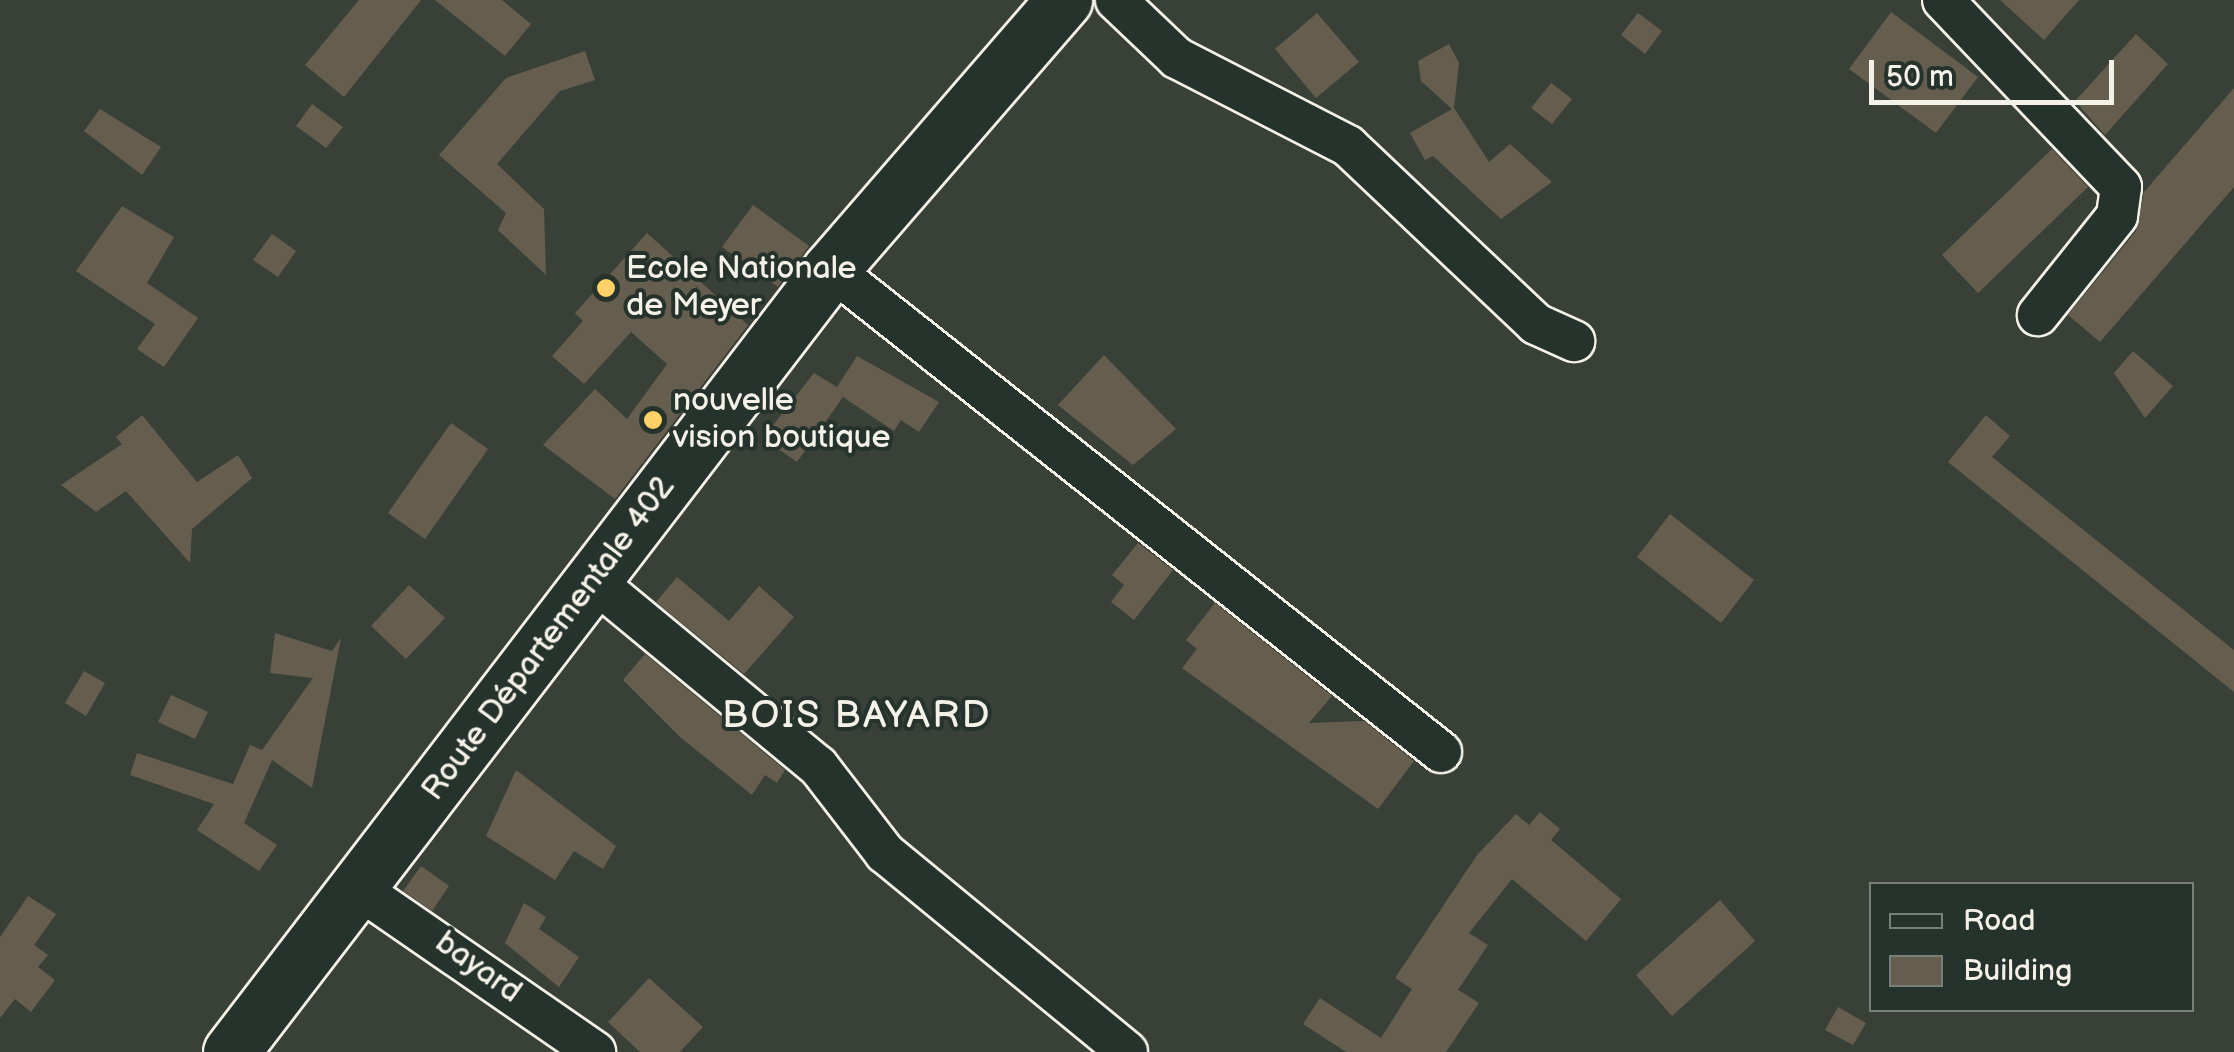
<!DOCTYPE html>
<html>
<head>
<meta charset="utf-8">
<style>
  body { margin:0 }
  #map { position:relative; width:2234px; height:1052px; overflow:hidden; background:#394037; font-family:"Balsamiq Sans",sans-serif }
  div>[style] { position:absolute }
  .building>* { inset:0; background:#655e4e }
  .roads { filter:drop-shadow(2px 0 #f4f1e8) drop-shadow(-2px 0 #f4f1e8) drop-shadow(0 2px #f4f1e8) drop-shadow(0 -2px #f4f1e8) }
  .street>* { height:40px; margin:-20px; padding:0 20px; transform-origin:20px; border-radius:20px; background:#26332d }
  .secondary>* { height:55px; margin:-27.5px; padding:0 27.5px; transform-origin:27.5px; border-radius:27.5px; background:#26332d }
  .dots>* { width:28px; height:28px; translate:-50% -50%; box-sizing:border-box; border:5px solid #26332d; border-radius:50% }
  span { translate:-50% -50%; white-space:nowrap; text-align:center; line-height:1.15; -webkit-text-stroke:8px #26332d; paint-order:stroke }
  .poi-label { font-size:32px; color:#f4f1e8 }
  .left { translate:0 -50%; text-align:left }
  .street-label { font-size:32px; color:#f4f1e8 }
  .quarter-label { font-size:38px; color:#f4f1e8; letter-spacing:2.5px }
  .legend { position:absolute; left:1869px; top:882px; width:325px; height:130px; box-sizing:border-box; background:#26332d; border:2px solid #787f78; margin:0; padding:12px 18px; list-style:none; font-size:30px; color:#f4f1e8 }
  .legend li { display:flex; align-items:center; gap:20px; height:50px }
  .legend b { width:50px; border:2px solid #787f78 }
  .scale { position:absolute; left:1869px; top:60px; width:245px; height:45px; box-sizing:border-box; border:5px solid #f4f1e8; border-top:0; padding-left:12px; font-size:30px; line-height:35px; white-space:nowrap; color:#f4f1e8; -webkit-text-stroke:8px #26332d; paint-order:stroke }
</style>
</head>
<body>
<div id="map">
  <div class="building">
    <i style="clip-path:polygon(359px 0,421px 0,344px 97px,305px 65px)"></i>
    <i style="clip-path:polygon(435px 0,502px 0,531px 24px,505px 56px)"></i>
    <i style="clip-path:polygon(2000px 0,2079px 0,2044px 40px)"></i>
    <i style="clip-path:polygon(1891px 12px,1978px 77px,1936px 133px,1849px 69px)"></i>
    <i style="clip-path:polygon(1317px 13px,1359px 62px,1316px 98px,1275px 49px)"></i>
    <i style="clip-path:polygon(1638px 13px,1662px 31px,1645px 54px,1621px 35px)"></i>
    <i style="clip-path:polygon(2136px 34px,2168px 64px,2105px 135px,2075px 101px)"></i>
    <i style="clip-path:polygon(1449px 44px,1459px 63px,1454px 108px,1489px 162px,1510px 144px,1552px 182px,1501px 219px,1433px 156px,1425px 160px,1410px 133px,1452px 109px,1421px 81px,1418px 61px)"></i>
    <i style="clip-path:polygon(585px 51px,595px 80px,560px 91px,497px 164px,544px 209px,546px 275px,498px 230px,506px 213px,439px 155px,506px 78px)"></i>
    <i style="clip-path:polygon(1551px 83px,1572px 99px,1552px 124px,1531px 108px)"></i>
    <i style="clip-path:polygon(2234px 88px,2234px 187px,2100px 342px,2068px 315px,2136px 231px,2144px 192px)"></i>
    <i style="clip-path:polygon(312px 104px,343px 127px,326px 148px,296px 126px)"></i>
    <i style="clip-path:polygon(100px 109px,161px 147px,142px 175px,84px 131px)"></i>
    <i style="clip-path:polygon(2052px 149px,2088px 187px,1978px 293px,1942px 255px)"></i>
    <i style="clip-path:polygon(753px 205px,809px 246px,778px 287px,722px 247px)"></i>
    <i style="clip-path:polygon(122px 206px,174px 237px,147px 283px,198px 318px,164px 367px,137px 349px,155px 324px,76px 271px)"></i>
    <i style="clip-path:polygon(647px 233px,748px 325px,615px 499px,543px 445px,595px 389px,627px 419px,667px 364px,631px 332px,584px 384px,552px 356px,583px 321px,575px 313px)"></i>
    <i style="clip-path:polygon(272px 234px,296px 251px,278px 277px,253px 260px)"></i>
    <i style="clip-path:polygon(2133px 351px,2173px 386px,2145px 418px,2114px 373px)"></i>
    <i style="clip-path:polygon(1104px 355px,1176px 429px,1133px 465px,1058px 405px)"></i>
    <i style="clip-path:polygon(857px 356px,939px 402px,919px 432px,901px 420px,894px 431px,843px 397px,797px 462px,763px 438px,814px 373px,837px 387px)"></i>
    <i style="clip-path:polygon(142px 415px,197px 482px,238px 455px,252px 478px,192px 529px,190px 563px,126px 491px,96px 512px,61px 485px,122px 444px,116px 437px)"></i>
    <i style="clip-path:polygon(1986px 415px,2010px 436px,1992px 457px,2234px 650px,2234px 692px,1948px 462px)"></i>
    <i style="clip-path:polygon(451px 423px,488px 449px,425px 539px,388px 513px)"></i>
    <i style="clip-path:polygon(1670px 514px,1754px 580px,1721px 623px,1637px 557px)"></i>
    <i style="clip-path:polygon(1138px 543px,1173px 570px,1134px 620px,1111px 602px,1124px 585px,1112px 575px)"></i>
    <i style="clip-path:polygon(677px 577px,729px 621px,759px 586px,794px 617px,744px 674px,656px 602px)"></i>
    <i style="clip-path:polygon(409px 585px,445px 618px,406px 659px,371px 626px)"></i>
    <i style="clip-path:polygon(1215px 603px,1332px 696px,1309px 723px,1364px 721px,1414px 761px,1378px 809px,1182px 668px,1197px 649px,1186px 640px)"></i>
    <i style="clip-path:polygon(275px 633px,332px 651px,341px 638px,312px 788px,272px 760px,244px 823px,277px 845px,259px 871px,197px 830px,214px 804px,130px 775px,137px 753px,233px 784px,250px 745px,262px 750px,313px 678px,270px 673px)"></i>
    <i style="clip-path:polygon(645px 654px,785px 770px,777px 783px,765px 775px,752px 795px,680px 737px,623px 680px)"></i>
    <i style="clip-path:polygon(84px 671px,105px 683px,86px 716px,65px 703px)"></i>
    <i style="clip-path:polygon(171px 695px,208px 712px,195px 739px,158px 722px)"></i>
    <i style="clip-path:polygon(516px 770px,616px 846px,603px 869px,574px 851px,555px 880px,486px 836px)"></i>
    <i style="clip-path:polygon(1540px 812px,1560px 829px,1551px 840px,1621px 899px,1586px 941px,1512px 879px,1469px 933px,1488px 945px,1458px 990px,1479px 1003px,1446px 1052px,1346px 1052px,1303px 1024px,1320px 998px,1381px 1038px,1412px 989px,1395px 978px,1477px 855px,1516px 814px,1529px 825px)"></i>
    <i style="clip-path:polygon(421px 866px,449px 886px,432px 911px,403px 891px)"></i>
    <i style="clip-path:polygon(28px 896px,56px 914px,34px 945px,48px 955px,38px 967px,55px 980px,31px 1012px,15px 999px,0 1018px,0 937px)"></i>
    <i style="clip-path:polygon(1720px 900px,1755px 941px,1672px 1016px,1636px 975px)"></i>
    <i style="clip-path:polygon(524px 903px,546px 917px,539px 929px,579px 957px,559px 987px,505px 943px)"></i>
    <i style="clip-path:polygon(649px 978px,703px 1027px,680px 1052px,640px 1052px,608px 1022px)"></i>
    <i style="clip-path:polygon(1838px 1007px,1866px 1023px,1853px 1045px,1825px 1030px)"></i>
  </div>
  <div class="roads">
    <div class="street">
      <i style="left:1116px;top:0;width:84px;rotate:43.6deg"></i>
      <i style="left:1177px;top:58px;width:192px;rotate:27.2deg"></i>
      <i style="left:1348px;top:146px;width:259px;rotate:43.4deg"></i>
      <i style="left:1536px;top:324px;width:42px;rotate:24.1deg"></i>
      <i style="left:1943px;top:0;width:258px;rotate:46.4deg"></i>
      <i style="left:2121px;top:187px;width:29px;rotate:98deg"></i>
      <i style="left:2117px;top:216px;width:127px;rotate:128.6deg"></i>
      <i style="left:831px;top:269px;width:778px;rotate:38.37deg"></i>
      <i style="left:594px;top:581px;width:291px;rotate:39.6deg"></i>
      <i style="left:818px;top:766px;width:110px;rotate:52.4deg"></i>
      <i style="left:885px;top:853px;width:313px;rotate:39.4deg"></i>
      <i style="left:359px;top:889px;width:287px;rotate:34.6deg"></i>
    </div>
    <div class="secondary">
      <i style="left:231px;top:1052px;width:986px;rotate:-52.54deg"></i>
      <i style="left:831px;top:269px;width:356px;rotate:-49.1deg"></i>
    </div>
  </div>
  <div class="dots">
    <i style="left:606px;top:288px;background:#ffd166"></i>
    <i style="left:653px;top:420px;background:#ffd166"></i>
  </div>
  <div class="poi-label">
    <span class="left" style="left:626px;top:288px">Ecole Nationale<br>de Meyer</span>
    <span class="left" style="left:673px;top:420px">nouvelle<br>vision boutique</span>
  </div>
  <div class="street-label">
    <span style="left:549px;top:639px;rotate:-53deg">Route Départementale 402</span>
    <span style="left:478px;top:968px;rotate:36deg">bayard</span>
  </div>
  <div class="quarter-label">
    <span style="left:857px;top:716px">BOIS BAYARD</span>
  </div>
  <ul class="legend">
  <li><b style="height:12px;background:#26332d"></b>Road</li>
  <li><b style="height:28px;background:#655e4e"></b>Building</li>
  </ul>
  <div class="scale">50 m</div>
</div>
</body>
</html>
